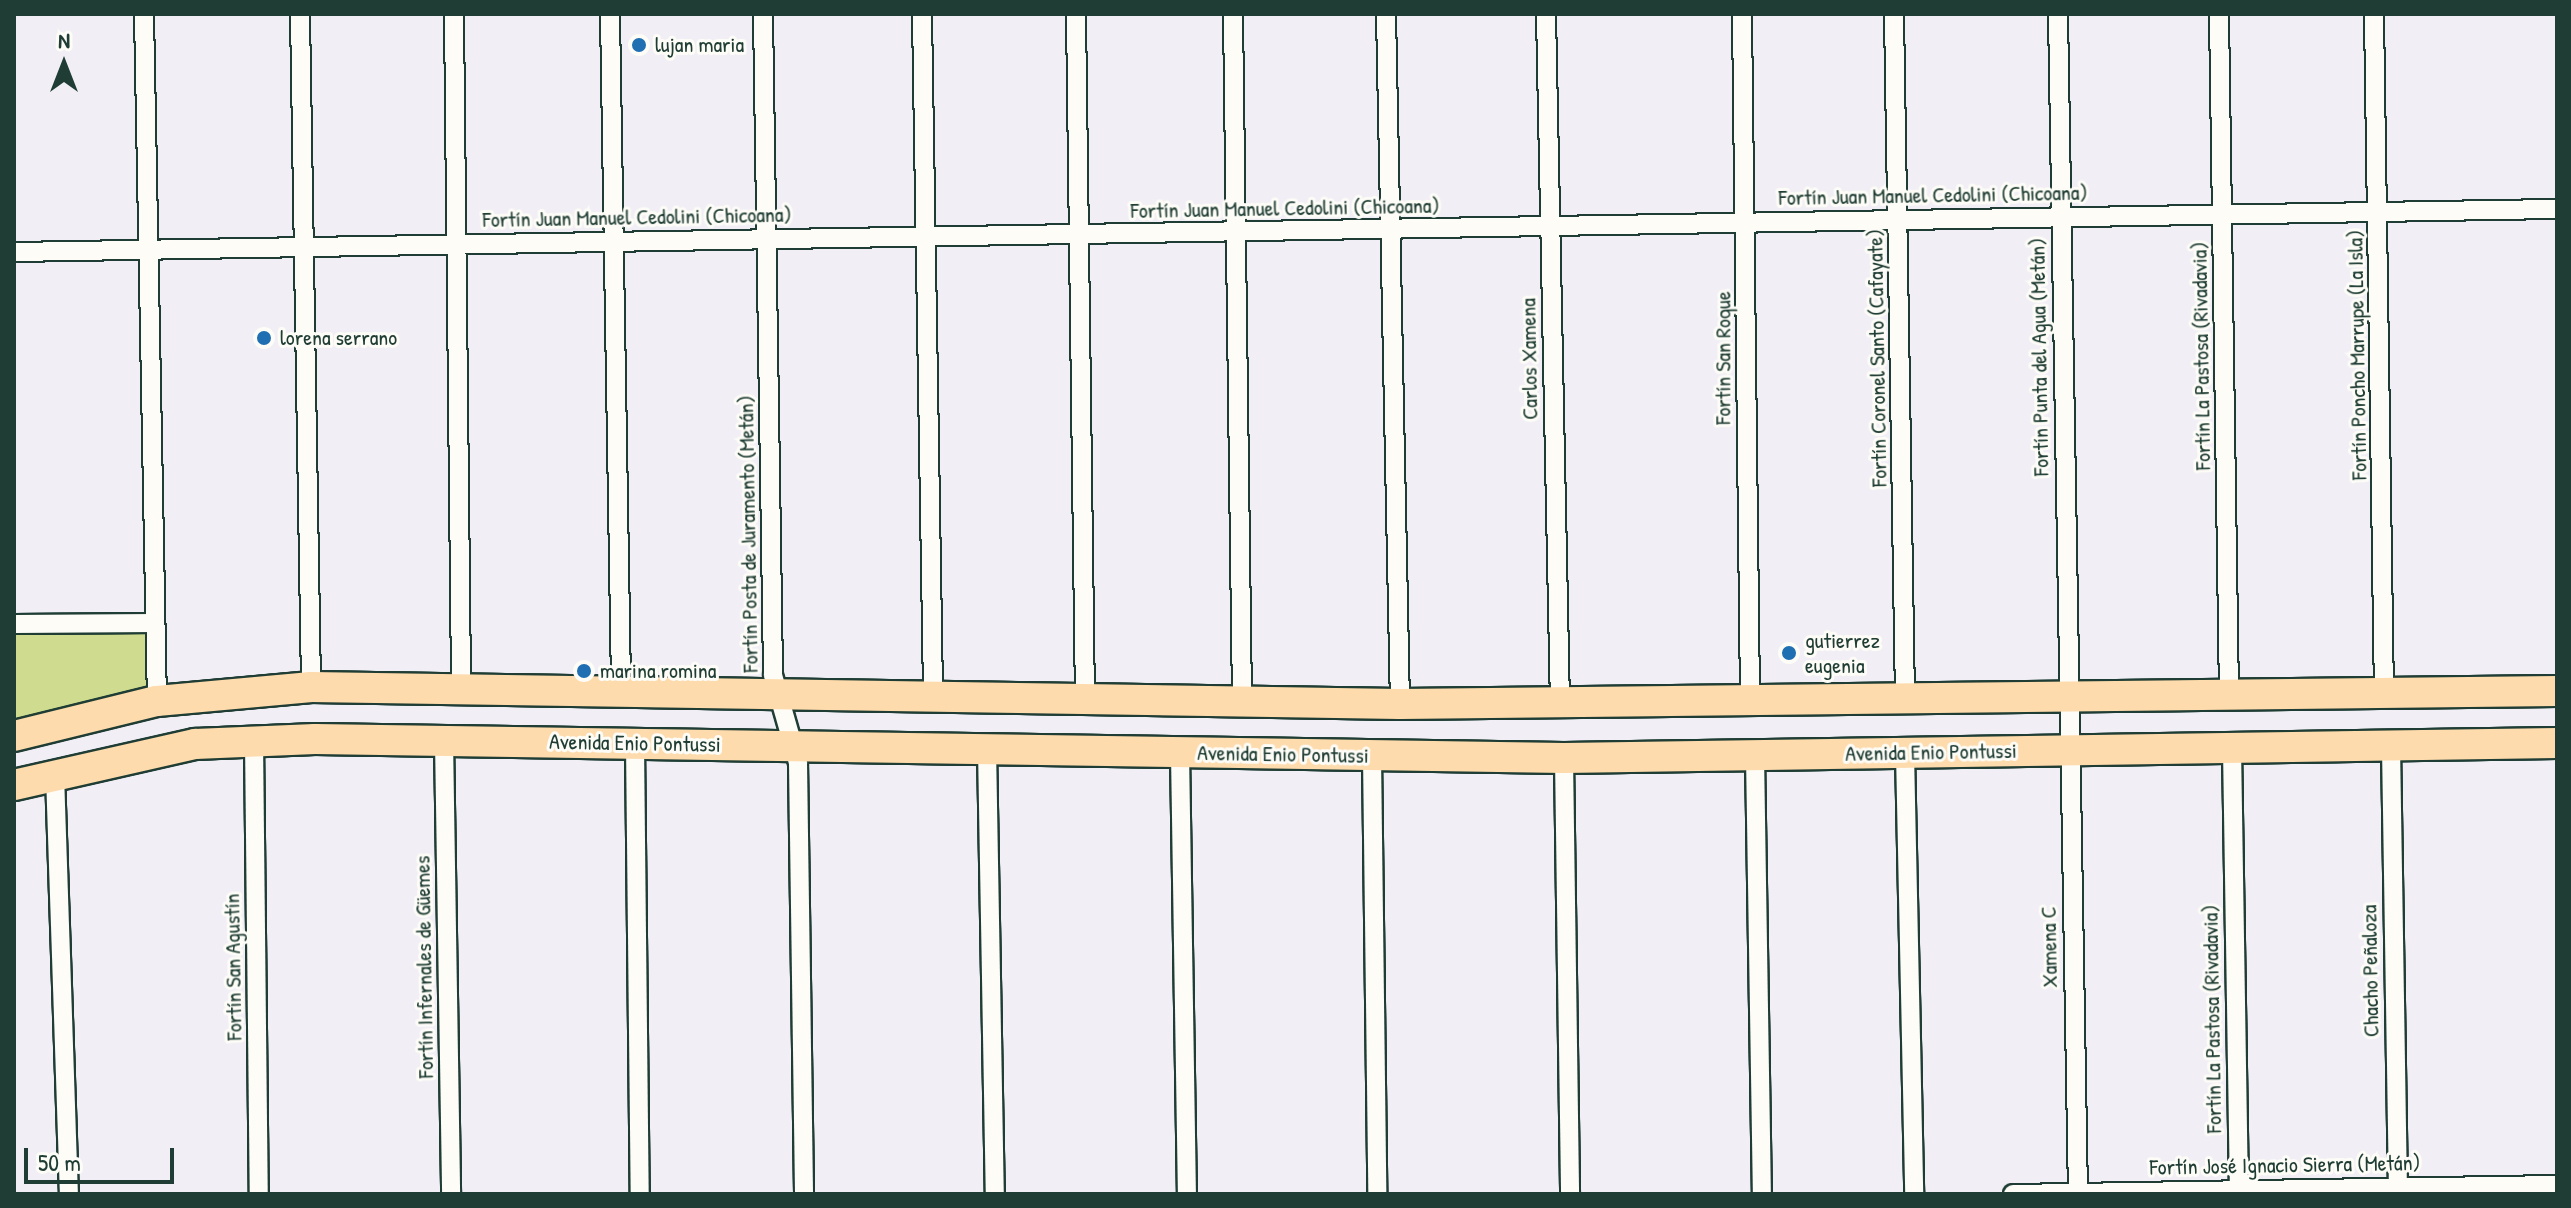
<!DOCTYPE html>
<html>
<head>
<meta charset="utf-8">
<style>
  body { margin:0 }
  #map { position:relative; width:2571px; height:1208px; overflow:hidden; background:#f1eff5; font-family:"Patrick Hand",sans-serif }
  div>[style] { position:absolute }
  .green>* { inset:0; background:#cfdb8e }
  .roads { filter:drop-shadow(2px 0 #1f3d34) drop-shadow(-2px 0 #1f3d34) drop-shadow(0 2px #1f3d34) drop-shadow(0 -2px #1f3d34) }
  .street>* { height:18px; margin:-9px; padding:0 9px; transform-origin:9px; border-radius:9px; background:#fdfcf7 }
  .primary>* { height:30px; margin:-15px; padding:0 15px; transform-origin:15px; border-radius:15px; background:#fedbac }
  .dots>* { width:22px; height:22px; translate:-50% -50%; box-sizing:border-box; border:4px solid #fdfcf7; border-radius:50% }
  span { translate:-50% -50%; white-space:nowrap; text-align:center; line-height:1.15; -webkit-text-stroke:6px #fdfcf7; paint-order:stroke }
  .poi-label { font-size:22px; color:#1f3d34 }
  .left { translate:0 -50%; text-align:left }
  .street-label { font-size:22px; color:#1f3d34 }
  .frame { position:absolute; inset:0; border:16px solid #1f3d34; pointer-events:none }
  .north { position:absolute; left:24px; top:24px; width:80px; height:80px; -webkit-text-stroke:6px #fdfcf7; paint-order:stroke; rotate:0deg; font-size:22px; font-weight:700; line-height:32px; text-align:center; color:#1f3d34 }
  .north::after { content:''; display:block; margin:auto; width:28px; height:36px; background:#1f3d34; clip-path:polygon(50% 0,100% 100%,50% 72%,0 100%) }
  .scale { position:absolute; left:24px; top:1148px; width:150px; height:36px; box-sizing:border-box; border:4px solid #1f3d34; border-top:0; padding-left:10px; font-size:24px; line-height:28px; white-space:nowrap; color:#1f3d34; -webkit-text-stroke:6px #fdfcf7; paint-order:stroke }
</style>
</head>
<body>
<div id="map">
  <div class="green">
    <i style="clip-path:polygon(151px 627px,152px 698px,14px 731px,14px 629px)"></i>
  </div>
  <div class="roads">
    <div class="street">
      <i style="left:144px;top:14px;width:687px;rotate:88.92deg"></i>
      <i style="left:300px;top:14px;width:673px;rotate:89.06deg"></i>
      <i style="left:454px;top:14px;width:672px;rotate:89.4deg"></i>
      <i style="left:610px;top:14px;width:674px;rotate:89.06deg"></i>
      <i style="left:763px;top:14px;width:661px;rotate:89.13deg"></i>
      <i style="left:773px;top:675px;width:91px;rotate:74.1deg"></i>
      <i style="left:798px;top:763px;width:431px;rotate:89.2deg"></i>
      <i style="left:922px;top:14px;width:681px;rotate:89.07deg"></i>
      <i style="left:1076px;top:14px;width:684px;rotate:89.25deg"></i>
      <i style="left:1233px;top:14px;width:685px;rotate:89.25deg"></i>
      <i style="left:1386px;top:14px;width:690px;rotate:88.84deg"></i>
      <i style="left:1546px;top:14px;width:690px;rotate:88.84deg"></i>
      <i style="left:1742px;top:14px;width:687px;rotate:89.33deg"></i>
      <i style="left:1894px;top:14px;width:687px;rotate:89.08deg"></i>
      <i style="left:2058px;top:14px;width:1180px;rotate:89.03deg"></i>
      <i style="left:2219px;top:14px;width:683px;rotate:89.16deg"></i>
      <i style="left:2374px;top:14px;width:681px;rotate:89.16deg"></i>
      <i style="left:14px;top:252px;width:2543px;rotate:-0.97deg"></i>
      <i style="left:14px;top:624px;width:141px;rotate:-0.4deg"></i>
      <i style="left:254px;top:740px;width:454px;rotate:89.4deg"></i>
      <i style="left:444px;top:740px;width:454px;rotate:89.1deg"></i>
      <i style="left:635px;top:744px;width:450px;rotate:89.4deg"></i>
      <i style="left:2391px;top:746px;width:448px;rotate:89.1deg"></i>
      <i style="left:987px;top:748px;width:446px;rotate:89deg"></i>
      <i style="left:2232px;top:748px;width:446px;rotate:89.1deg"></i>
      <i style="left:1180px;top:753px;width:441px;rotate:89.1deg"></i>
      <i style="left:1905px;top:753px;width:441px;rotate:88.8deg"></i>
      <i style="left:1372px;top:755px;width:439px;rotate:89.3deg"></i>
      <i style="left:1755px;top:755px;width:439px;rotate:89.1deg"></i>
      <i style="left:1564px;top:758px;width:436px;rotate:89.2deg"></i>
      <i style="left:55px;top:775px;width:419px;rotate:88.1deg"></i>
      <i style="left:2013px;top:1194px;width:544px;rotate:-0.95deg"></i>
    </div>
    <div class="primary">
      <i style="left:14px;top:736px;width:147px;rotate:-13.8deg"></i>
      <i style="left:157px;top:701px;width:155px;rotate:-5.2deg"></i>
      <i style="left:311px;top:687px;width:1089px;rotate:0.89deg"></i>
      <i style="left:1400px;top:704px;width:1157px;rotate:-0.64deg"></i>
      <i style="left:14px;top:785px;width:186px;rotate:-12.8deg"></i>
      <i style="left:195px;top:744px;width:120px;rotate:-2.4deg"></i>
      <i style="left:315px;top:739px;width:1249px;rotate:0.87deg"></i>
      <i style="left:1564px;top:758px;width:993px;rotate:-0.87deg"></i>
    </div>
  </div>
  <div class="dots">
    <i style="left:639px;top:45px;background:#1f6fb2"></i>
    <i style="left:264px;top:338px;background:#1f6fb2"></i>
    <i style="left:1789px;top:653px;background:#1f6fb2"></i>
    <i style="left:584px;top:671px;background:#1f6fb2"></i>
  </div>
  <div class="poi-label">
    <span class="left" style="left:655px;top:45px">lujan maria</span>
    <span class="left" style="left:280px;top:338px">lorena serrano</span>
    <span class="left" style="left:1805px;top:653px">gutierrez<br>eugenia</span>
    <span class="left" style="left:600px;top:671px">marina romina</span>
  </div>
  <div class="street-label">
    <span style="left:1933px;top:195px;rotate:-1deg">Fortín Juan Manuel Cedolini (Chicoana)</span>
    <span style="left:1285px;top:208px;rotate:-1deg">Fortín Juan Manuel Cedolini (Chicoana)</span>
    <span style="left:637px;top:217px;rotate:-1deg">Fortín Juan Manuel Cedolini (Chicoana)</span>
    <span style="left:2357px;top:355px;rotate:-91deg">Fortín Poncho Marrupe (La Isla)</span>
    <span style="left:2201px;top:356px;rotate:-91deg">Fortín La Pastosa (Rivadavia)</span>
    <span style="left:2039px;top:357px;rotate:-91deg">Fortín Punta del Agua (Metán)</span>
    <span style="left:1723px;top:358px;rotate:-90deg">Fortín San Roque</span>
    <span style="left:1877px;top:358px;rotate:-91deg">Fortín Coronel Santo (Cafayate)</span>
    <span style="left:1529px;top:359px;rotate:-91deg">Carlos Xamena</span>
    <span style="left:748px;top:534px;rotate:-91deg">Fortín Posta de Juramento (Metán)</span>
    <span style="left:635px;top:743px;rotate:1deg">Avenida Enio Pontussi</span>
    <span style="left:1931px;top:752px;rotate:-1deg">Avenida Enio Pontussi</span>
    <span style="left:1283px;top:754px;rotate:1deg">Avenida Enio Pontussi</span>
    <span style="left:2049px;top:947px;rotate:-91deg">Xamena C</span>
    <span style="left:233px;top:967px;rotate:-91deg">Fortín San Agustín</span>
    <span style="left:424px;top:967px;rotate:-91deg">Fortín Infernales de Güemes</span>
    <span style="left:2370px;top:971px;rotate:-91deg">Chacho Peñaloza</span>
    <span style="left:2212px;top:1019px;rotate:-91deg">Fortín La Pastosa (Rivadavia)</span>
    <span style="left:2285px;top:1165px;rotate:-1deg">Fortín José Ignacio Sierra (Metán)</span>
  </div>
  <div class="frame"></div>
  <div class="north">N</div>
  <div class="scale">50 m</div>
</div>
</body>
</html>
